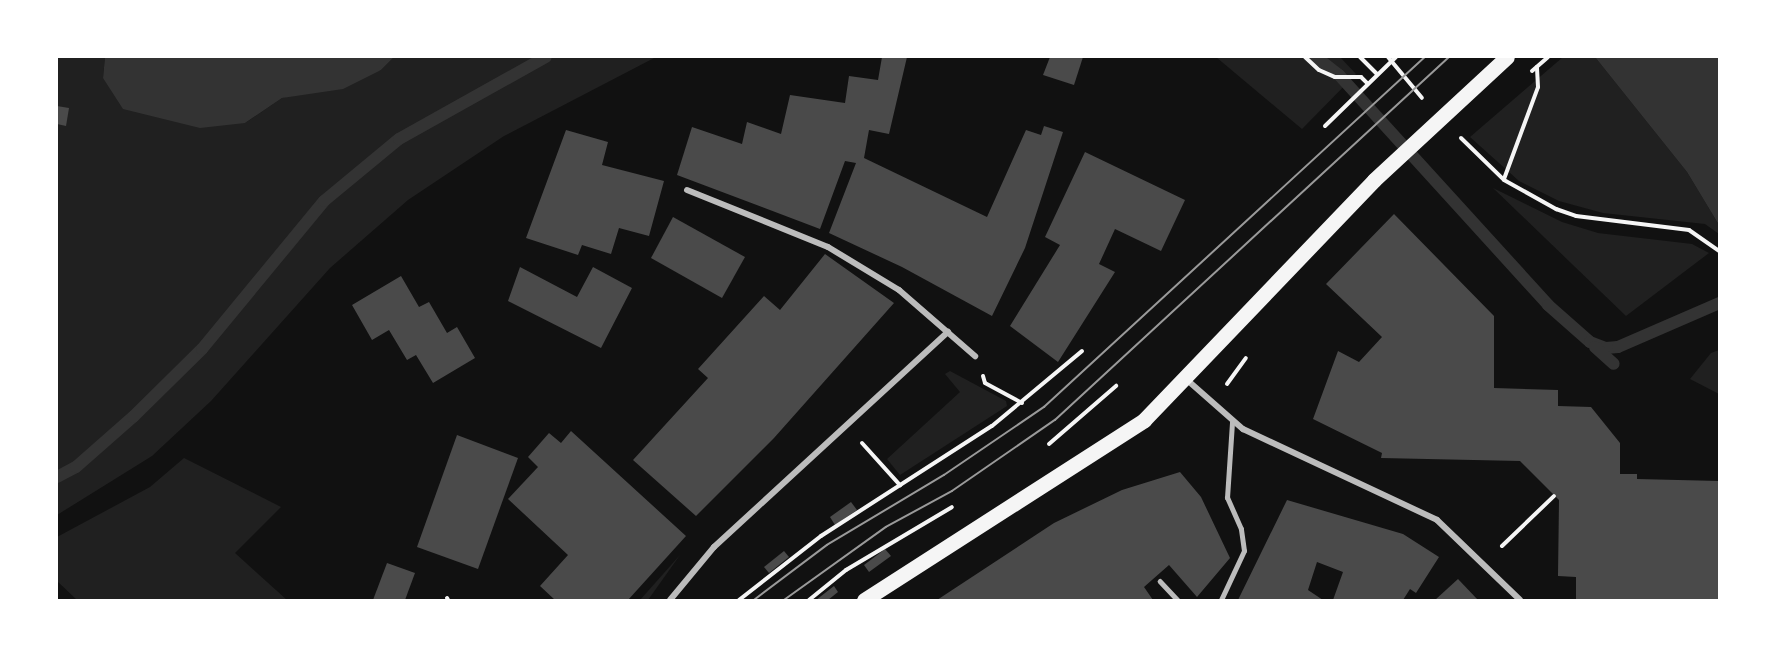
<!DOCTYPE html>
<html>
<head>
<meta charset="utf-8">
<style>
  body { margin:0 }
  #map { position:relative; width:1776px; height:657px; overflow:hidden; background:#111; font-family:"Roboto Condensed",sans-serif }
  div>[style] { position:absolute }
  .green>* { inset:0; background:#202020 }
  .water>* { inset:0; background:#333 }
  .stream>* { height:12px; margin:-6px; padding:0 6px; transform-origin:6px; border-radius:6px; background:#333 }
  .building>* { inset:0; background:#4a4a4a }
  .path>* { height:4px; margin:-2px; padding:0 2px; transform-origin:2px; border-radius:2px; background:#f5f5f5 }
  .service>* { height:4.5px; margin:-2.25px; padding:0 2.25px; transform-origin:2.25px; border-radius:2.25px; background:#bcbcbc }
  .minor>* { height:6px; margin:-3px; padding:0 3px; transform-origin:3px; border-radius:3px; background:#bcbcbc }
  .primary>* { height:15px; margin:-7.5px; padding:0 7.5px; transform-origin:7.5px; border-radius:7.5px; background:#f5f5f5 }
  .tram>* { height:1.5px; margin:-0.75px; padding:0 0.75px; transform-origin:0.75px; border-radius:0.75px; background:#9a9a9a }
  span { translate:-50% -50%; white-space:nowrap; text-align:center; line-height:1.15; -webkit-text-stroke:4.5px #fff; paint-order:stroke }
  .frame { position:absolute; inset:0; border:58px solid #fff; pointer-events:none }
</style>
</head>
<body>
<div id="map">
  <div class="green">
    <i style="clip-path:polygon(57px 57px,105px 57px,103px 78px,245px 123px,282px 98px,381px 70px,394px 57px,656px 57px,504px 136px,408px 200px,330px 268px,211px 401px,152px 456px,57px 515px)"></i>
    <i style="clip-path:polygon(1216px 57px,1340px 57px,1356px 74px,1302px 129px)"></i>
    <i style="clip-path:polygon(1563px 57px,1595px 57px,1687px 172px,1719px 225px,1719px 234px,1705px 224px,1603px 213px,1559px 201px,1519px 181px,1470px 137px)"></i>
    <i style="clip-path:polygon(1493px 188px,1562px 222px,1598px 233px,1692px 244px,1709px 253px,1626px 316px)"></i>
    <i style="clip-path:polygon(1719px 350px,1719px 394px,1690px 379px,1711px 353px)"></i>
    <i style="clip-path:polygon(950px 371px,1006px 401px,1007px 406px,900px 475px,887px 459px,960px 392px,945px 374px)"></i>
    <i style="clip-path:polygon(184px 458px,281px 507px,235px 553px,287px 600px,77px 600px,57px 581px,57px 537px,150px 487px)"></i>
    <i style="clip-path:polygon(680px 555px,648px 600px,640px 600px)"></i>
  </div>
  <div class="water">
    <i style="clip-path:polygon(105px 57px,394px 57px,381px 70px,343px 89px,282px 98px,245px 123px,200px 128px,123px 109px,103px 78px)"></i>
    <i style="clip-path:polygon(1595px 57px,1719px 57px,1719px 225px,1687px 172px)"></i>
  </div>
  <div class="stream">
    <i style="left:1316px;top:57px;width:29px;rotate:38deg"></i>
    <i style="left:1339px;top:75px;width:311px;rotate:47.7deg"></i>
    <i style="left:1548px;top:305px;width:56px;rotate:41.4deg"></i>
    <i style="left:1590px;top:342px;width:17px;rotate:21deg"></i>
    <i style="left:1606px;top:348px;width:12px;rotate:-5deg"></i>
    <i style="left:1618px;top:347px;width:110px;rotate:-23.5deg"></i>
    <i style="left:1595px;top:347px;width:25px;rotate:42deg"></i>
    <i style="left:57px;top:477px;width:21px;rotate:-28deg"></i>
    <i style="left:76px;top:467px;width:76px;rotate:-41.3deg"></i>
    <i style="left:133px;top:417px;width:97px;rotate:-44.6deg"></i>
    <i style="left:202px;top:349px;width:192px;rotate:-50.5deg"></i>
    <i style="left:324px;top:201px;width:97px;rotate:-39.6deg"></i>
    <i style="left:399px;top:139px;width:168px;rotate:-29.2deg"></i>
  </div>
  <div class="building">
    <i style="clip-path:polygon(882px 57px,907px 57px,889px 134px,869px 130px,864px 158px,987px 217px,1026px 130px,1041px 135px,1044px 126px,1063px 132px,1025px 248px,992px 316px,902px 267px,829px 233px,856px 163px,845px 161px,820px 229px,677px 175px,692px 127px,742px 144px,747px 122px,781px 134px,790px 95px,845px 103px,849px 76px,878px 80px)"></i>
    <i style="clip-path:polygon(1050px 57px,1083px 57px,1074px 85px,1043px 75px)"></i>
    <i style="clip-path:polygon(57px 106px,69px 108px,66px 126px,57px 124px)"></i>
    <i style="clip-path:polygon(566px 130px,608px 142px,602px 165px,664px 181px,649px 236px,619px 228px,611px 254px,582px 245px,578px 255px,526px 238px)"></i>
    <i style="clip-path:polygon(1085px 152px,1185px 200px,1161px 251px,1115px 229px,1099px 264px,1115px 272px,1058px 362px,1010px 326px,1060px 245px,1045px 237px)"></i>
    <i style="clip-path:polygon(1394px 214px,1494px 316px,1494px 388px,1558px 390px,1558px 406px,1591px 407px,1620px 443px,1620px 474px,1637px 474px,1637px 479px,1719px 481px,1719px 600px,1576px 600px,1576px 577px,1558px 576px,1559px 500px,1520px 461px,1381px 458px,1382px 453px,1313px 419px,1338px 351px,1359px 362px,1382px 337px,1326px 284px)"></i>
    <i style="clip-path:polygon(673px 217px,745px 257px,722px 298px,651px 258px)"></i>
    <i style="clip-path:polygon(825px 254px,894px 303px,774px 438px,696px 516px,633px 460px,708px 378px,698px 369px,764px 296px,780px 310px)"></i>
    <i style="clip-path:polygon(520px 267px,577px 297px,593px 267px,632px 288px,601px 348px,508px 301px)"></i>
    <i style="clip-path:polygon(401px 276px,419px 307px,429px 302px,447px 333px,457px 327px,475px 358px,433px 383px,416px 355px,407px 360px,389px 330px,372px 340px,352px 305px)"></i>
    <i style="clip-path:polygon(571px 431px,686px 536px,628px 600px,555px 600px,540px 586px,568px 555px,508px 499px,538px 467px,528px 457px,549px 433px,561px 443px)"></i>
    <i style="clip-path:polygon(457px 435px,518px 458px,478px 569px,417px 547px)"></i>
    <i style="clip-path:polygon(1180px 472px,1201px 497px,1230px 558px,1197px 597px,1169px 565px,1144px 587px,1153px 600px,937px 600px,1054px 523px,1122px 490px)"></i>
    <i style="clip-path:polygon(1287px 500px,1403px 534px,1439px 557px,1416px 593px,1410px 589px,1403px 600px,1333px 600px,1343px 572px,1317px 562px,1308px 590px,1323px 600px,1238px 600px)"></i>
    <i style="clip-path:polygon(851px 502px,857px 510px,835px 525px,830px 517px)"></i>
    <i style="clip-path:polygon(885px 549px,891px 556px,869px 572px,864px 565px)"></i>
    <i style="clip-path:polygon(784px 551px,789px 557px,769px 573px,764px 567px)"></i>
    <i style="clip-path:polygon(387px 563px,415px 573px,405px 600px,373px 600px)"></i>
    <i style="clip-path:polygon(1458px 579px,1478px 600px,1435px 600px)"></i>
    <i style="clip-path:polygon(834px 586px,838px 592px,828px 600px,816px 600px)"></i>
  </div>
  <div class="path">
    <i style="left:1305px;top:57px;width:19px;rotate:43deg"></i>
    <i style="left:1319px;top:70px;width:17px;rotate:24deg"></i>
    <i style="left:1335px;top:77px;width:26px"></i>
    <i style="left:1361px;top:77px;width:8px;rotate:45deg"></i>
    <i style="left:1360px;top:57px;width:24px;rotate:45deg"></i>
    <i style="left:1388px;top:57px;width:53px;rotate:50.3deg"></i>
    <i style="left:1532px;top:71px;width:21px;rotate:-41deg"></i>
    <i style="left:1325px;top:126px;width:99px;rotate:-44.2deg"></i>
    <i style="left:1461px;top:138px;width:60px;rotate:44.3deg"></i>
    <i style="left:1504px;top:180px;width:60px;rotate:29.1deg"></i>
    <i style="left:1556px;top:209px;width:21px;rotate:19deg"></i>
    <i style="left:1576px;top:216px;width:114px;rotate:7.1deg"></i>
    <i style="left:1689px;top:230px;width:37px;rotate:35deg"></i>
    <i style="left:1504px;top:179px;width:98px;rotate:-69.7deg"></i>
    <i style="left:1538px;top:87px;width:20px;rotate:-93deg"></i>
    <i style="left:983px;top:376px;width:7px;rotate:74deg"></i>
    <i style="left:985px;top:383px;width:42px;rotate:28.4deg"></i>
    <i style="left:1227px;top:384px;width:32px;rotate:-54deg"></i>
    <i style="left:862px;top:443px;width:57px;rotate:47.9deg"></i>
    <i style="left:1049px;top:444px;width:89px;rotate:-40.9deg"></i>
    <i style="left:1502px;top:546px;width:72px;rotate:-43.9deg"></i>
    <i style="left:447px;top:598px;width:2px;rotate:63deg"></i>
    <i style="left:739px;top:600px;width:104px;rotate:-38deg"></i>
    <i style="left:821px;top:536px;width:203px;rotate:-32.8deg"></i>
    <i style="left:992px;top:426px;width:117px;rotate:-39.8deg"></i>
    <i style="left:809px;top:600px;width:48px;rotate:-39deg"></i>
    <i style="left:846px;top:570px;width:123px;rotate:-30.7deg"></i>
  </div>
  <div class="service">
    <i style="left:1160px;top:581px;width:26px;rotate:47deg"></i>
    <i style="left:1221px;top:600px;width:54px;rotate:-64.9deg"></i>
    <i style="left:1244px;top:551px;width:22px;rotate:-98deg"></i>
    <i style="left:1241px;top:529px;width:34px;rotate:-114deg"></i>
    <i style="left:1227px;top:498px;width:76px;rotate:-86.2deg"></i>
  </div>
  <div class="minor">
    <i style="left:687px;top:190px;width:152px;rotate:22deg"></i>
    <i style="left:828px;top:247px;width:83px;rotate:31.2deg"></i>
    <i style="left:899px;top:290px;width:101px;rotate:41deg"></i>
    <i style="left:1186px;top:379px;width:76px;rotate:41.3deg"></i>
    <i style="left:1243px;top:429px;width:214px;rotate:25.1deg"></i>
    <i style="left:1437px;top:520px;width:115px;rotate:43.9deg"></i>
    <i style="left:670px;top:600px;width:69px;rotate:-50.3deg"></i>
    <i style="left:714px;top:547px;width:318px;rotate:-42.6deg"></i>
  </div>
  <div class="primary">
    <i style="left:864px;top:600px;width:333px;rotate:-32.7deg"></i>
    <i style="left:1144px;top:420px;width:332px;rotate:-46.2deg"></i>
    <i style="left:1374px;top:180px;width:181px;rotate:-42.8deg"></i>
  </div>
  <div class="tram">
    <i style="left:754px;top:600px;width:91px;rotate:-37deg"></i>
    <i style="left:827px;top:545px;width:136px;rotate:-30.9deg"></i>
    <i style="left:944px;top:475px;width:121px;rotate:-34.2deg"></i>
    <i style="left:1044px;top:407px;width:517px;rotate:-42.57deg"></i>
    <i style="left:784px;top:600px;width:125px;rotate:-35.6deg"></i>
    <i style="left:886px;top:527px;width:75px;rotate:-28.6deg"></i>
    <i style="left:952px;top:491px;width:125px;rotate:-34.6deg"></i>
    <i style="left:1055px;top:420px;width:536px;rotate:-42.65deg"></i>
  </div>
  <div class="frame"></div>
</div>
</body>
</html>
